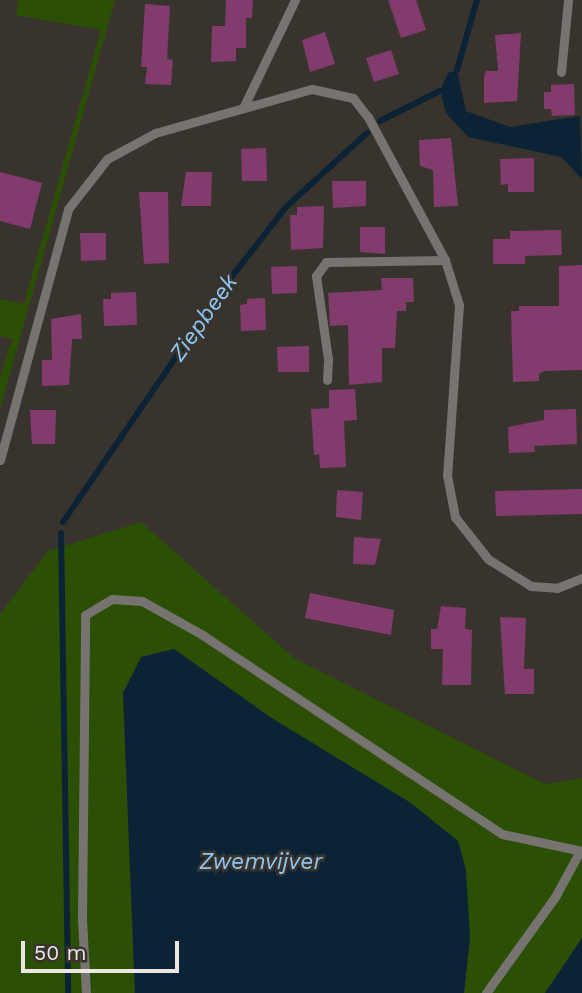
<!DOCTYPE html>
<html>
<head>
<meta charset="utf-8">
<style>
  body { margin:0 }
  #map { position:relative; width:582px; height:993px; overflow:hidden; background:#38342d; font-family:"Work Sans",sans-serif }
  div>[style] { position:absolute }
  .green>* { inset:0; background:#2b4f05 }
  .water>* { inset:0; background:#0c2335 }
  .stream>* { height:6px; margin:-3px; padding:0 3px; transform-origin:3px; border-radius:3px; background:#0c2335 }
  .building>* { inset:0; background:#813c6d }
  .lane>* { height:9px; margin:-4.5px; padding:0 4.5px; transform-origin:4.5px; border-radius:4.5px; background:#767370 }
  span { translate:-50% -50%; white-space:nowrap; text-align:center; line-height:1.15; -webkit-text-stroke:5px #38342d; paint-order:stroke }
  .water-label { font-size:23px; color:#8fc5f3; font-style:italic }
  .scale { position:absolute; left:21px; top:941px; width:158px; height:32px; box-sizing:border-box; border:4px solid #ebe8e4; border-top:0; padding-left:9px; font-size:21px; line-height:24px; white-space:nowrap; color:#ebe8e4; -webkit-text-stroke:5px #38342d; paint-order:stroke }
</style>
</head>
<body>
<div id="map">
  <div class="green">
    <i style="clip-path:polygon(18px 0,115px 0,0 409px,0 377px,12px 339px,0 336px,0 299px,24px 304px,101px 30px,16px 15px)"></i>
    <i style="clip-path:polygon(141px 522px,294px 658px,545px 784px,582px 778px,582px 938px,545px 993px,464px 993px,470px 938px,270px 717px,174px 649px,141px 657px,123px 693px,135px 993px,0 993px,0 614px,48px 551px)"></i>
  </div>
  <div class="water">
    <i style="clip-path:polygon(457px 70px,466px 111px,510px 127px,580px 116px,582px 179px,561px 157px,468px 137px,446px 113px,440px 91px,448px 73px)"></i>
    <i style="clip-path:polygon(174px 649px,270px 717px,411px 803px,458px 841px,466px 870px,470px 938px,464px 993px,135px 993px,123px 693px,141px 657px)"></i>
    <i style="clip-path:polygon(582px 938px,582px 993px,545px 993px)"></i>
  </div>
  <div class="stream">
    <i style="left:457px;top:70px;width:73px;rotate:-74.1deg"></i>
    <i style="left:380px;top:121px;width:67px;rotate:-26.6deg"></i>
    <i style="left:63px;top:522px;width:288px;rotate:-55.6deg"></i>
    <i style="left:226px;top:284px;width:98px;rotate:-52.1deg"></i>
    <i style="left:286px;top:207px;width:110px;rotate:-42.4deg"></i>
    <i style="left:61px;top:533px;width:460px;rotate:89.1deg"></i>
  </div>
  <div class="building">
    <i style="clip-path:polygon(226px 0,253px 0,252px 18px,246px 18px,246px 48px,236px 48px,236px 61px,211px 62px,212px 26px,225px 26px)"></i>
    <i style="clip-path:polygon(388px 0,416px 0,426px 30px,401px 38px)"></i>
    <i style="clip-path:polygon(145px 4px,170px 6px,167px 59px,173px 60px,171px 85px,145px 84px,147px 67px,141px 67px)"></i>
    <i style="clip-path:polygon(325px 32px,335px 64px,310px 72px,302px 40px)"></i>
    <i style="clip-path:polygon(521px 33px,517px 101px,484px 103px,484px 77px,486px 71px,498px 71px,495px 35px)"></i>
    <i style="clip-path:polygon(391px 50px,399px 74px,374px 82px,366px 58px)"></i>
    <i style="clip-path:polygon(574px 84px,575px 115px,552px 116px,551px 109px,544px 109px,544px 92px,551px 92px,551px 85px)"></i>
    <i style="clip-path:polygon(451px 138px,458px 206px,434px 207px,433px 170px,420px 166px,419px 140px)"></i>
    <i style="clip-path:polygon(266px 148px,267px 181px,242px 181px,241px 149px)"></i>
    <i style="clip-path:polygon(534px 158px,534px 192px,508px 192px,508px 184px,501px 185px,500px 159px)"></i>
    <i style="clip-path:polygon(0 172px,42px 183px,30px 229px,0 221px)"></i>
    <i style="clip-path:polygon(186px 172px,212px 172px,211px 206px,181px 206px)"></i>
    <i style="clip-path:polygon(332px 181px,366px 181px,366px 206px,333px 208px)"></i>
    <i style="clip-path:polygon(139px 192px,168px 192px,169px 263px,144px 264px)"></i>
    <i style="clip-path:polygon(324px 206px,323px 248px,291px 250px,290px 215px,297px 215px,297px 207px)"></i>
    <i style="clip-path:polygon(360px 227px,385px 227px,385px 254px,360px 252px)"></i>
    <i style="clip-path:polygon(561px 230px,562px 255px,525px 256px,525px 264px,493px 264px,493px 239px,510px 239px,510px 231px)"></i>
    <i style="clip-path:polygon(80px 233px,106px 233px,106px 260px,81px 261px)"></i>
    <i style="clip-path:polygon(582px 265px,582px 370px,544px 371px,539px 374px,539px 381px,513px 382px,511px 311px,519px 311px,519px 306px,559px 306px,559px 266px)"></i>
    <i style="clip-path:polygon(297px 266px,297px 293px,272px 294px,271px 267px)"></i>
    <i style="clip-path:polygon(381px 278px,413px 278px,414px 302px,406px 302px,406px 311px,397px 311px,395px 348px,382px 348px,382px 382px,349px 385px,348px 325px,330px 326px,328px 293px,382px 290px)"></i>
    <i style="clip-path:polygon(136px 292px,137px 325px,104px 326px,103px 299px,111px 299px,111px 293px)"></i>
    <i style="clip-path:polygon(265px 298px,266px 330px,241px 331px,240px 305px,247px 304px,247px 299px)"></i>
    <i style="clip-path:polygon(81px 314px,82px 339px,72px 339px,69px 385px,42px 386px,42px 360px,52px 360px,51px 319px)"></i>
    <i style="clip-path:polygon(309px 346px,309px 372px,278px 372px,277px 347px)"></i>
    <i style="clip-path:polygon(355px 389px,357px 420px,344px 421px,346px 467px,320px 468px,319px 454px,314px 455px,311px 409px,329px 408px,329px 390px)"></i>
    <i style="clip-path:polygon(576px 409px,577px 444px,534px 446px,535px 452px,509px 453px,508px 427px,544px 420px,544px 410px)"></i>
    <i style="clip-path:polygon(30px 410px,56px 410px,55px 444px,32px 444px)"></i>
    <i style="clip-path:polygon(582px 489px,582px 514px,496px 516px,495px 491px)"></i>
    <i style="clip-path:polygon(337px 490px,363px 492px,361px 520px,336px 517px)"></i>
    <i style="clip-path:polygon(354px 537px,381px 539px,375px 565px,353px 564px)"></i>
    <i style="clip-path:polygon(310px 593px,394px 610px,391px 635px,305px 618px)"></i>
    <i style="clip-path:polygon(441px 606px,466px 608px,465px 629px,472px 630px,471px 685px,442px 685px,443px 649px,431px 649px,431px 629px,437px 629px)"></i>
    <i style="clip-path:polygon(500px 617px,526px 618px,524px 669px,534px 669px,534px 694px,505px 694px)"></i>
  </div>
  <div class="lane">
    <i style="left:561px;top:72px;width:72px;rotate:-84.4deg"></i>
    <i style="left:244px;top:106px;width:118px;rotate:-64.3deg"></i>
    <i style="left:327px;top:380px;width:21px;rotate:-87deg"></i>
    <i style="left:328px;top:359px;width:84px;rotate:-98.2deg"></i>
    <i style="left:316px;top:276px;width:17px;rotate:-54deg"></i>
    <i style="left:326px;top:262px;width:119px;rotate:-1deg"></i>
    <i style="left:0;top:460px;width:260px;rotate:-74.8deg"></i>
    <i style="left:68px;top:209px;width:63px;rotate:-52deg"></i>
    <i style="left:107px;top:159px;width:55px;rotate:-28.4deg"></i>
    <i style="left:155px;top:133px;width:163px;rotate:-15.7deg"></i>
    <i style="left:312px;top:89px;width:42px;rotate:12.4deg"></i>
    <i style="left:353px;top:98px;width:24px;rotate:52deg"></i>
    <i style="left:368px;top:117px;width:162px;rotate:61.7deg"></i>
    <i style="left:445px;top:260px;width:47px;rotate:72.7deg"></i>
    <i style="left:459px;top:305px;width:170px;rotate:94deg"></i>
    <i style="left:447px;top:475px;width:43px;rotate:79.2deg"></i>
    <i style="left:455px;top:517px;width:53px;rotate:51.8deg"></i>
    <i style="left:488px;top:559px;width:51px;rotate:32.1deg"></i>
    <i style="left:531px;top:586px;width:26px;rotate:4deg"></i>
    <i style="left:557px;top:588px;width:27px;rotate:-22deg"></i>
    <i style="left:86px;top:993px;width:74px;rotate:-93.1deg"></i>
    <i style="left:82px;top:919px;width:304px;rotate:-89.4deg"></i>
    <i style="left:85px;top:615px;width:31px;rotate:-31deg"></i>
    <i style="left:112px;top:599px;width:30px;rotate:4deg"></i>
    <i style="left:142px;top:601px;width:68px;rotate:29.2deg"></i>
    <i style="left:201px;top:634px;width:361px;rotate:33.6deg"></i>
    <i style="left:502px;top:834px;width:82px;rotate:12deg"></i>
    <i style="left:486px;top:993px;width:118px;rotate:-54.3deg"></i>
    <i style="left:555px;top:897px;width:52px;rotate:-61.5deg"></i>
  </div>
  <div class="water-label">
    <span style="left:204px;top:318px;rotate:-55deg">Ziepbeek</span>
    <span style="left:261px;top:862px">Zwemvijver</span>
  </div>
  <div class="scale">50 m</div>
</div>
</body>
</html>
